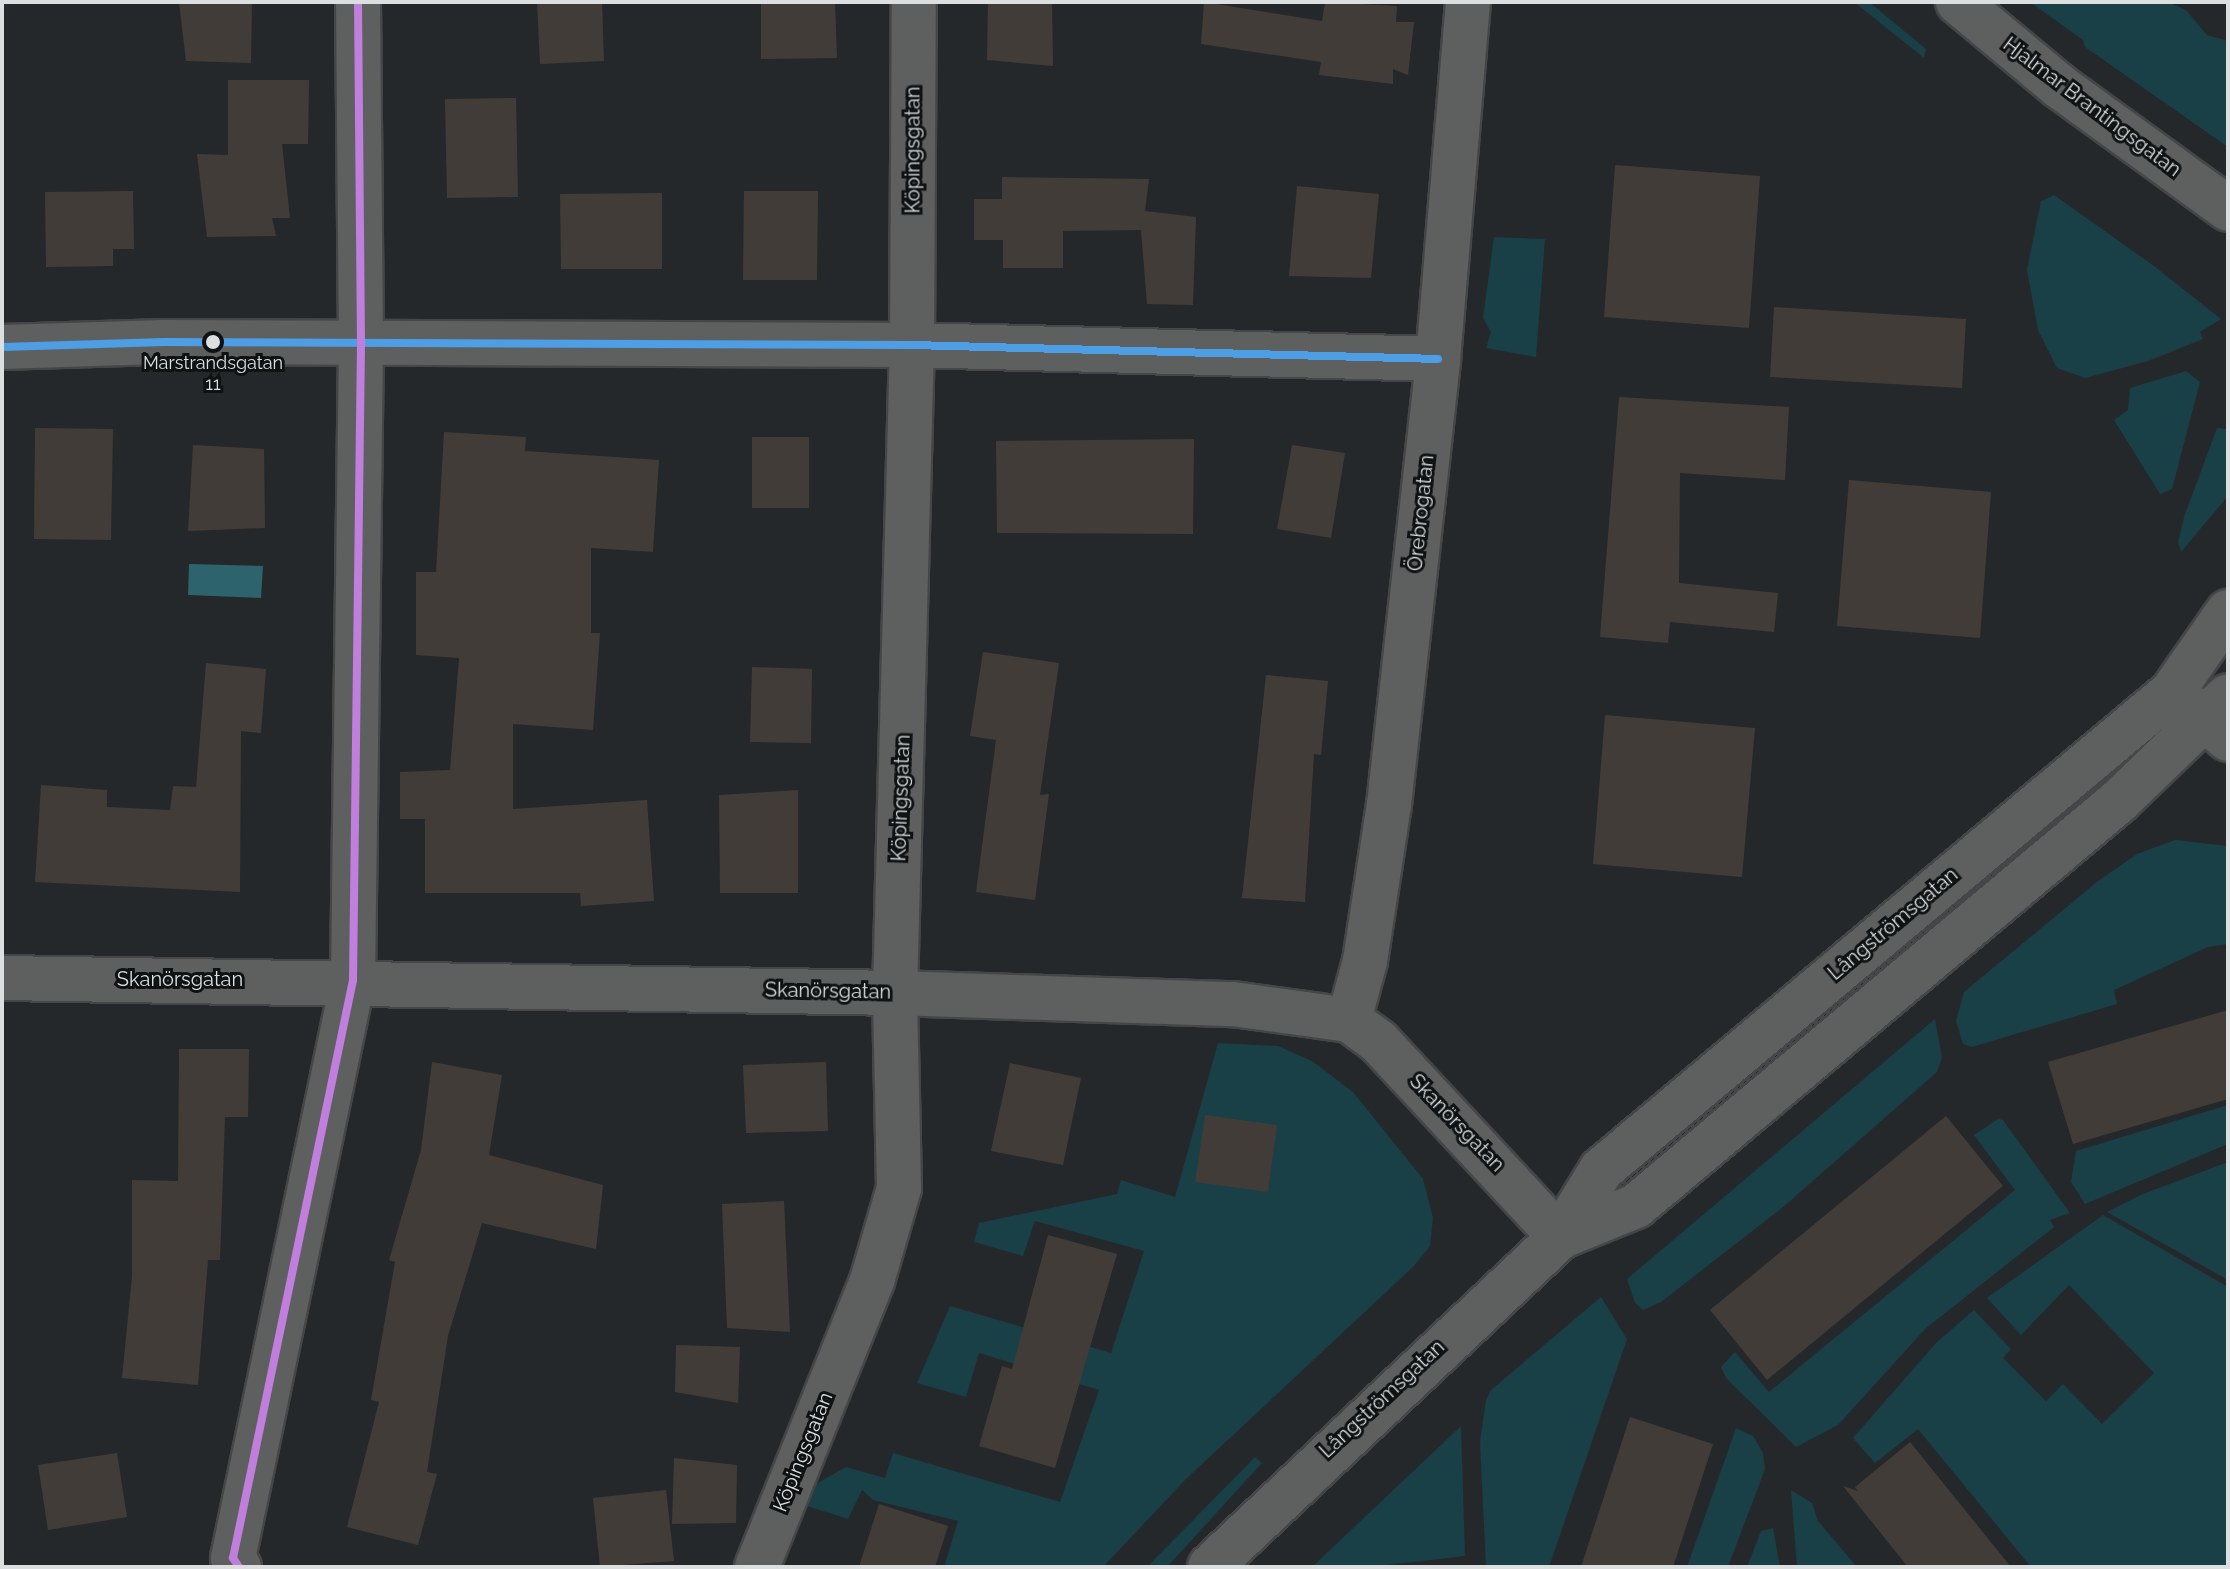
<!DOCTYPE html>
<html>
<head>
<meta charset="utf-8">
<style>
  body { margin:0 }
  #map { position:relative; width:2230px; height:1569px; overflow:hidden; background:#25282a; font-family:Raleway,sans-serif }
  div>[style] { position:absolute }
  .green>* { inset:0; background:#193f47 }
  .water>* { inset:0; background:#2c636c }
  .building>* { inset:0; background:#423c38 }
  .roads { filter:drop-shadow(2px 0 #444647) drop-shadow(-2px 0 #444647) drop-shadow(0 2px #444647) drop-shadow(0 -2px #444647) }
  .street>* { height:44px; margin:-22px; padding:0 22px; transform-origin:22px; border-radius:22px; background:#5e6060 }
  .secondary>* { height:44px; margin:-22px; padding:0 22px; transform-origin:22px; border-radius:22px; background:#5e6060 }
  .bus-1>* { height:8px; margin:-4px; padding:0 4px; transform-origin:4px; border-radius:4px; background:#4d9ee5 }
  .bus-2>* { height:8px; margin:-4px; padding:0 4px; transform-origin:4px; border-radius:4px; background:#c07fdc }
  .dots>* { width:22px; height:22px; translate:-50% -50%; box-sizing:border-box; border:4px solid #0f1212; border-radius:50% }
  span { translate:-50% -50%; white-space:nowrap; text-align:center; line-height:1.15; -webkit-text-stroke:6px #0f1212; paint-order:stroke }
  .bus-label { font-size:18px; color:#dbdfe0 }
  .street-label { font-size:20px; color:#dbdfe0 }
  .frame { position:absolute; inset:0; border:4px solid #dbdfe0; pointer-events:none }
</style>
</head>
<body>
<div id="map">
  <div class="green">
    <i style="clip-path:polygon(1854px 2px,1869px 2px,1926px 49px,1924px 58px)"></i>
    <i style="clip-path:polygon(2030px 2px,2169px 2px,2186px 10px,2207px 35px,2228px 41px,2228px 147px,2085px 47px,2083px 40px)"></i>
    <i style="clip-path:polygon(2054px 195px,2154px 266px,2221px 319px,2200px 332px,2203px 339px,2148px 361px,2085px 378px,2057px 368px,2038px 330px,2027px 270px,2041px 201px)"></i>
    <i style="clip-path:polygon(1494px 237px,1545px 239px,1536px 357px,1486px 348px,1491px 332px,1483px 318px)"></i>
    <i style="clip-path:polygon(2186px 371px,2200px 382px,2172px 489px,2160px 494px,2114px 420px,2128px 410px,2130px 388px)"></i>
    <i style="clip-path:polygon(2217px 428px,2228px 429px,2228px 496px,2181px 552px,2178px 542px,2185px 514px)"></i>
    <i style="clip-path:polygon(2175px 840px,2228px 846px,2228px 944px,2208px 947px,2114px 990px,2117px 1004px,1972px 1047px,1963px 1044px,1956px 1021px,1964px 992px,2098px 881px,2137px 854px)"></i>
    <i style="clip-path:polygon(1935px 1019px,1942px 1057px,1937px 1072px,1782px 1208px,1661px 1302px,1643px 1310px,1635px 1303px,1627px 1279px)"></i>
    <i style="clip-path:polygon(1218px 1043px,1278px 1046px,1312px 1061px,1353px 1092px,1423px 1179px,1433px 1218px,1430px 1246px,1414px 1266px,1186px 1479px,1103px 1567px,944px 1567px,958px 1521px,873px 1500px,862px 1490px,848px 1519px,788px 1500px,846px 1467px,885px 1478px,893px 1453px,1060px 1502px,1099px 1390px,979px 1353px,966px 1397px,917px 1383px,950px 1306px,1111px 1353px,1144px 1251px,1035px 1221px,1023px 1256px,974px 1242px,979px 1223px,1117px 1194px,1121px 1180px,1175px 1197px)"></i>
    <i style="clip-path:polygon(2228px 1105px,2228px 1144px,2085px 1204px,2071px 1182px,2076px 1151px)"></i>
    <i style="clip-path:polygon(1998px 1119px,2003px 1120px,2070px 1213px,2050px 1220px,2054px 1227px,1925px 1329px,1838px 1425px,1796px 1447px,1726px 1378px,1721px 1367px,1735px 1352px,1769px 1392px,2015px 1190px,1974px 1135px)"></i>
    <i style="clip-path:polygon(2228px 1162px,2228px 1280px,2107px 1212px,2143px 1194px)"></i>
    <i style="clip-path:polygon(2103px 1215px,2228px 1287px,2228px 1567px,2031px 1567px,1918px 1429px,1875px 1463px,1853px 1438px,1936px 1343px,1974px 1310px,2011px 1349px,2003px 1358px,2046px 1401px,2063px 1384px,2102px 1424px,2154px 1373px,2069px 1285px,2021px 1335px,1987px 1298px)"></i>
    <i style="clip-path:polygon(1601px 1297px,1627px 1339px,1549px 1567px,1486px 1567px,1480px 1442px,1486px 1400px,1491px 1390px)"></i>
    <i style="clip-path:polygon(1461px 1426px,1465px 1556px,1369px 1567px,1312px 1567px)"></i>
    <i style="clip-path:polygon(1736px 1428px,1753px 1436px,1763px 1453px,1765px 1469px,1728px 1567px,1687px 1567px)"></i>
    <i style="clip-path:polygon(1255px 1457px,1262px 1463px,1167px 1567px,1147px 1567px)"></i>
    <i style="clip-path:polygon(1791px 1490px,1812px 1503px,1818px 1521px,1857px 1567px,1797px 1567px)"></i>
    <i style="clip-path:polygon(1773px 1528px,1780px 1567px,1747px 1567px,1761px 1531px)"></i>
  </div>
  <div class="water">
    <i style="clip-path:polygon(189px 564px,263px 566px,261px 598px,188px 595px)"></i>
  </div>
  <div class="building">
    <i style="clip-path:polygon(179px 2px,252px 2px,251px 63px,186px 61px)"></i>
    <i style="clip-path:polygon(537px 2px,602px 2px,604px 61px,540px 64px)"></i>
    <i style="clip-path:polygon(761px 2px,835px 2px,837px 58px,761px 59px)"></i>
    <i style="clip-path:polygon(988px 2px,1052px 2px,1053px 66px,987px 60px)"></i>
    <i style="clip-path:polygon(1204px 2px,1322px 21px,1325px 2px,1397px 6px,1396px 22px,1414px 22px,1408px 75px,1393px 69px,1393px 84px,1319px 75px,1321px 62px,1201px 44px)"></i>
    <i style="clip-path:polygon(228px 80px,309px 80px,308px 144px,282px 144px,290px 218px,272px 218px,276px 236px,207px 237px,197px 154px,228px 155px)"></i>
    <i style="clip-path:polygon(516px 98px,518px 197px,447px 198px,445px 99px)"></i>
    <i style="clip-path:polygon(1615px 165px,1760px 176px,1749px 328px,1604px 317px)"></i>
    <i style="clip-path:polygon(1002px 177px,1149px 179px,1145px 211px,1196px 217px,1193px 305px,1147px 304px,1141px 230px,1063px 231px,1063px 268px,1003px 268px,1003px 240px,974px 240px,974px 199px,1002px 199px)"></i>
    <i style="clip-path:polygon(1297px 186px,1379px 194px,1371px 278px,1289px 276px)"></i>
    <i style="clip-path:polygon(133px 191px,134px 249px,113px 249px,113px 266px,46px 267px,45px 192px)"></i>
    <i style="clip-path:polygon(744px 191px,818px 191px,817px 280px,743px 280px)"></i>
    <i style="clip-path:polygon(662px 193px,662px 269px,561px 269px,560px 194px)"></i>
    <i style="clip-path:polygon(1774px 307px,1966px 319px,1962px 388px,1770px 377px)"></i>
    <i style="clip-path:polygon(1619px 397px,1789px 407px,1785px 480px,1680px 473px,1679px 583px,1778px 593px,1774px 632px,1670px 622px,1668px 643px,1600px 637px)"></i>
    <i style="clip-path:polygon(35px 428px,113px 429px,111px 540px,34px 539px)"></i>
    <i style="clip-path:polygon(444px 432px,526px 437px,525px 451px,659px 460px,653px 552px,591px 548px,591px 633px,600px 633px,593px 730px,513px 724px,513px 809px,647px 800px,654px 901px,581px 906px,580px 893px,425px 893px,425px 819px,400px 819px,400px 772px,450px 770px,459px 658px,416px 655px,416px 572px,436px 572px)"></i>
    <i style="clip-path:polygon(752px 437px,809px 437px,809px 508px,752px 508px)"></i>
    <i style="clip-path:polygon(1194px 439px,1193px 534px,997px 533px,996px 441px)"></i>
    <i style="clip-path:polygon(193px 445px,264px 449px,265px 528px,188px 531px)"></i>
    <i style="clip-path:polygon(1292px 445px,1345px 453px,1331px 538px,1277px 529px)"></i>
    <i style="clip-path:polygon(1849px 480px,1991px 492px,1980px 638px,1837px 626px)"></i>
    <i style="clip-path:polygon(983px 652px,1059px 663px,1040px 795px,1049px 794px,1035px 900px,976px 892px,996px 740px,970px 736px)"></i>
    <i style="clip-path:polygon(206px 663px,266px 669px,261px 733px,241px 731px,240px 892px,35px 882px,41px 785px,107px 790px,107px 807px,170px 810px,173px 786px,196px 787px)"></i>
    <i style="clip-path:polygon(752px 667px,812px 669px,811px 743px,750px 742px)"></i>
    <i style="clip-path:polygon(1266px 675px,1328px 681px,1321px 755px,1314px 754px,1305px 902px,1242px 898px)"></i>
    <i style="clip-path:polygon(1605px 715px,1755px 728px,1742px 877px,1593px 864px)"></i>
    <i style="clip-path:polygon(798px 790px,798px 893px,720px 893px,719px 795px)"></i>
    <i style="clip-path:polygon(2228px 1010px,2228px 1099px,2073px 1144px,2048px 1062px)"></i>
    <i style="clip-path:polygon(179px 1049px,249px 1049px,248px 1117px,225px 1117px,220px 1260px,208px 1260px,198px 1385px,122px 1378px,132px 1276px,132px 1180px,178px 1181px)"></i>
    <i style="clip-path:polygon(432px 1062px,502px 1075px,489px 1155px,603px 1185px,596px 1249px,482px 1223px,448px 1336px,427px 1472px,437px 1474px,418px 1545px,347px 1527px,379px 1402px,371px 1400px,395px 1262px,389px 1260px,421px 1150px)"></i>
    <i style="clip-path:polygon(826px 1062px,828px 1131px,746px 1133px,743px 1065px)"></i>
    <i style="clip-path:polygon(1010px 1063px,1081px 1078px,1063px 1165px,991px 1151px)"></i>
    <i style="clip-path:polygon(1205px 1115px,1277px 1125px,1268px 1192px,1195px 1182px)"></i>
    <i style="clip-path:polygon(1946px 1116px,2003px 1186px,1767px 1380px,1710px 1310px)"></i>
    <i style="clip-path:polygon(784px 1201px,790px 1332px,727px 1328px,722px 1204px)"></i>
    <i style="clip-path:polygon(1048px 1235px,1117px 1254px,1055px 1468px,979px 1446px,1002px 1366px,1012px 1369px)"></i>
    <i style="clip-path:polygon(676px 1345px,740px 1347px,738px 1403px,675px 1392px)"></i>
    <i style="clip-path:polygon(1630px 1417px,1713px 1444px,1673px 1567px,1581px 1567px)"></i>
    <i style="clip-path:polygon(1910px 1442px,2011px 1567px,1908px 1567px,1843px 1486px,1858px 1491px,1855px 1487px)"></i>
    <i style="clip-path:polygon(117px 1453px,127px 1517px,48px 1530px,38px 1465px)"></i>
    <i style="clip-path:polygon(674px 1458px,737px 1465px,736px 1523px,672px 1524px)"></i>
    <i style="clip-path:polygon(666px 1490px,674px 1561px,600px 1567px,593px 1498px)"></i>
    <i style="clip-path:polygon(879px 1504px,948px 1526px,935px 1567px,859px 1567px)"></i>
  </div>
  <div class="roads">
    <div class="street">
      <i style="left:2px;top:347px;width:163px;rotate:-1.8deg"></i>
      <i style="left:165px;top:342px;width:747px;rotate:0.23deg"></i>
      <i style="left:912px;top:345px;width:526px;rotate:1.52deg"></i>
      <i style="left:2177px;top:696px;width:67px;rotate:40.1deg"></i>
      <i style="left:2px;top:978px;width:893px;rotate:0.96deg"></i>
      <i style="left:895px;top:993px;width:338px;rotate:1.9deg"></i>
      <i style="left:1233px;top:1004px;width:117px;rotate:7.9deg"></i>
      <i style="left:1349px;top:1020px;width:37px;rotate:36deg"></i>
      <i style="left:1379px;top:1042px;width:266px;rotate:47.1deg"></i>
      <i style="left:1349px;top:1020px;width:61px;rotate:-74.8deg"></i>
      <i style="left:1365px;top:961px;width:158px;rotate:-81.3deg"></i>
      <i style="left:1389px;top:805px;width:449px;rotate:-83.7deg"></i>
      <i style="left:1438px;top:359px;width:358px;rotate:-85.2deg"></i>
      <i style="left:239px;top:1567px;width:11px;rotate:-124deg"></i>
      <i style="left:233px;top:1558px;width:590px;rotate:-78.27deg"></i>
      <i style="left:353px;top:980px;width:635px;rotate:-89.28deg"></i>
      <i style="left:361px;top:345px;width:343px;rotate:-90.5deg"></i>
      <i style="left:757px;top:1567px;width:308px;rotate:-68.1deg"></i>
      <i style="left:872px;top:1281px;width:97px;rotate:-73.8deg"></i>
      <i style="left:899px;top:1188px;width:195px;rotate:-91.2deg"></i>
      <i style="left:895px;top:993px;width:648px;rotate:-88.5deg"></i>
      <i style="left:912px;top:345px;width:343px;rotate:-89.7deg"></i>
    </div>
    <div class="secondary">
      <i style="left:1958px;top:2px;width:131px;rotate:39.7deg"></i>
      <i style="left:2059px;top:86px;width:209px;rotate:36deg"></i>
      <i style="left:1560px;top:1237px;width:82px;rotate:-22.2deg"></i>
      <i style="left:1636px;top:1206px;width:630px;rotate:-39.98deg"></i>
      <i style="left:2119px;top:801px;width:151px;rotate:-43.9deg"></i>
      <i style="left:1210px;top:1567px;width:481px;rotate:-43.3deg"></i>
      <i style="left:1560px;top:1237px;width:79px;rotate:-58.5deg"></i>
      <i style="left:1601px;top:1170px;width:745px;rotate:-39.93deg"></i>
      <i style="left:2172px;top:692px;width:98px;rotate:-55deg"></i>
    </div>
  </div>
  <div class="bus-1">
    <i style="left:2px;top:347px;width:163px;rotate:-1.8deg"></i>
    <i style="left:165px;top:342px;width:747px;rotate:0.23deg"></i>
    <i style="left:912px;top:345px;width:526px;rotate:1.52deg"></i>
  </div>
  <div class="bus-2">
    <i style="left:239px;top:1567px;width:11px;rotate:-124deg"></i>
    <i style="left:233px;top:1558px;width:590px;rotate:-78.27deg"></i>
    <i style="left:353px;top:980px;width:635px;rotate:-89.28deg"></i>
    <i style="left:361px;top:345px;width:343px;rotate:-90.5deg"></i>
  </div>
  <div class="dots">
    <i style="left:213px;top:342px;background:#dbdfe0"></i>
  </div>
  <div class="bus-label">
    <span style="left:213px;top:374px">Marstrandsgatan<br>11</span>
  </div>
  <div class="street-label">
    <span style="left:2092px;top:107px;rotate:37deg">Hjalmar Brantingsgatan</span>
    <span style="left:913px;top:150px;rotate:-90deg">Köpingsgatan</span>
    <span style="left:1421px;top:513px;rotate:-84deg">Örebrogatan</span>
    <span style="left:901px;top:798px;rotate:-88deg">Köpingsgatan</span>
    <span style="left:1893px;top:924px;rotate:-40deg">Långströmsgatan</span>
    <span style="left:180px;top:979px">Skanörsgatan</span>
    <span style="left:828px;top:991px;rotate:1deg">Skanörsgatan</span>
    <span style="left:1457px;top:1123px;rotate:46deg">Skanörsgatan</span>
    <span style="left:1382px;top:1399px;rotate:-43deg">Långströmsgatan</span>
    <span style="left:803px;top:1452px;rotate:-68deg">Köpingsgatan</span>
  </div>
  <div class="frame"></div>
</div>
</body>
</html>
